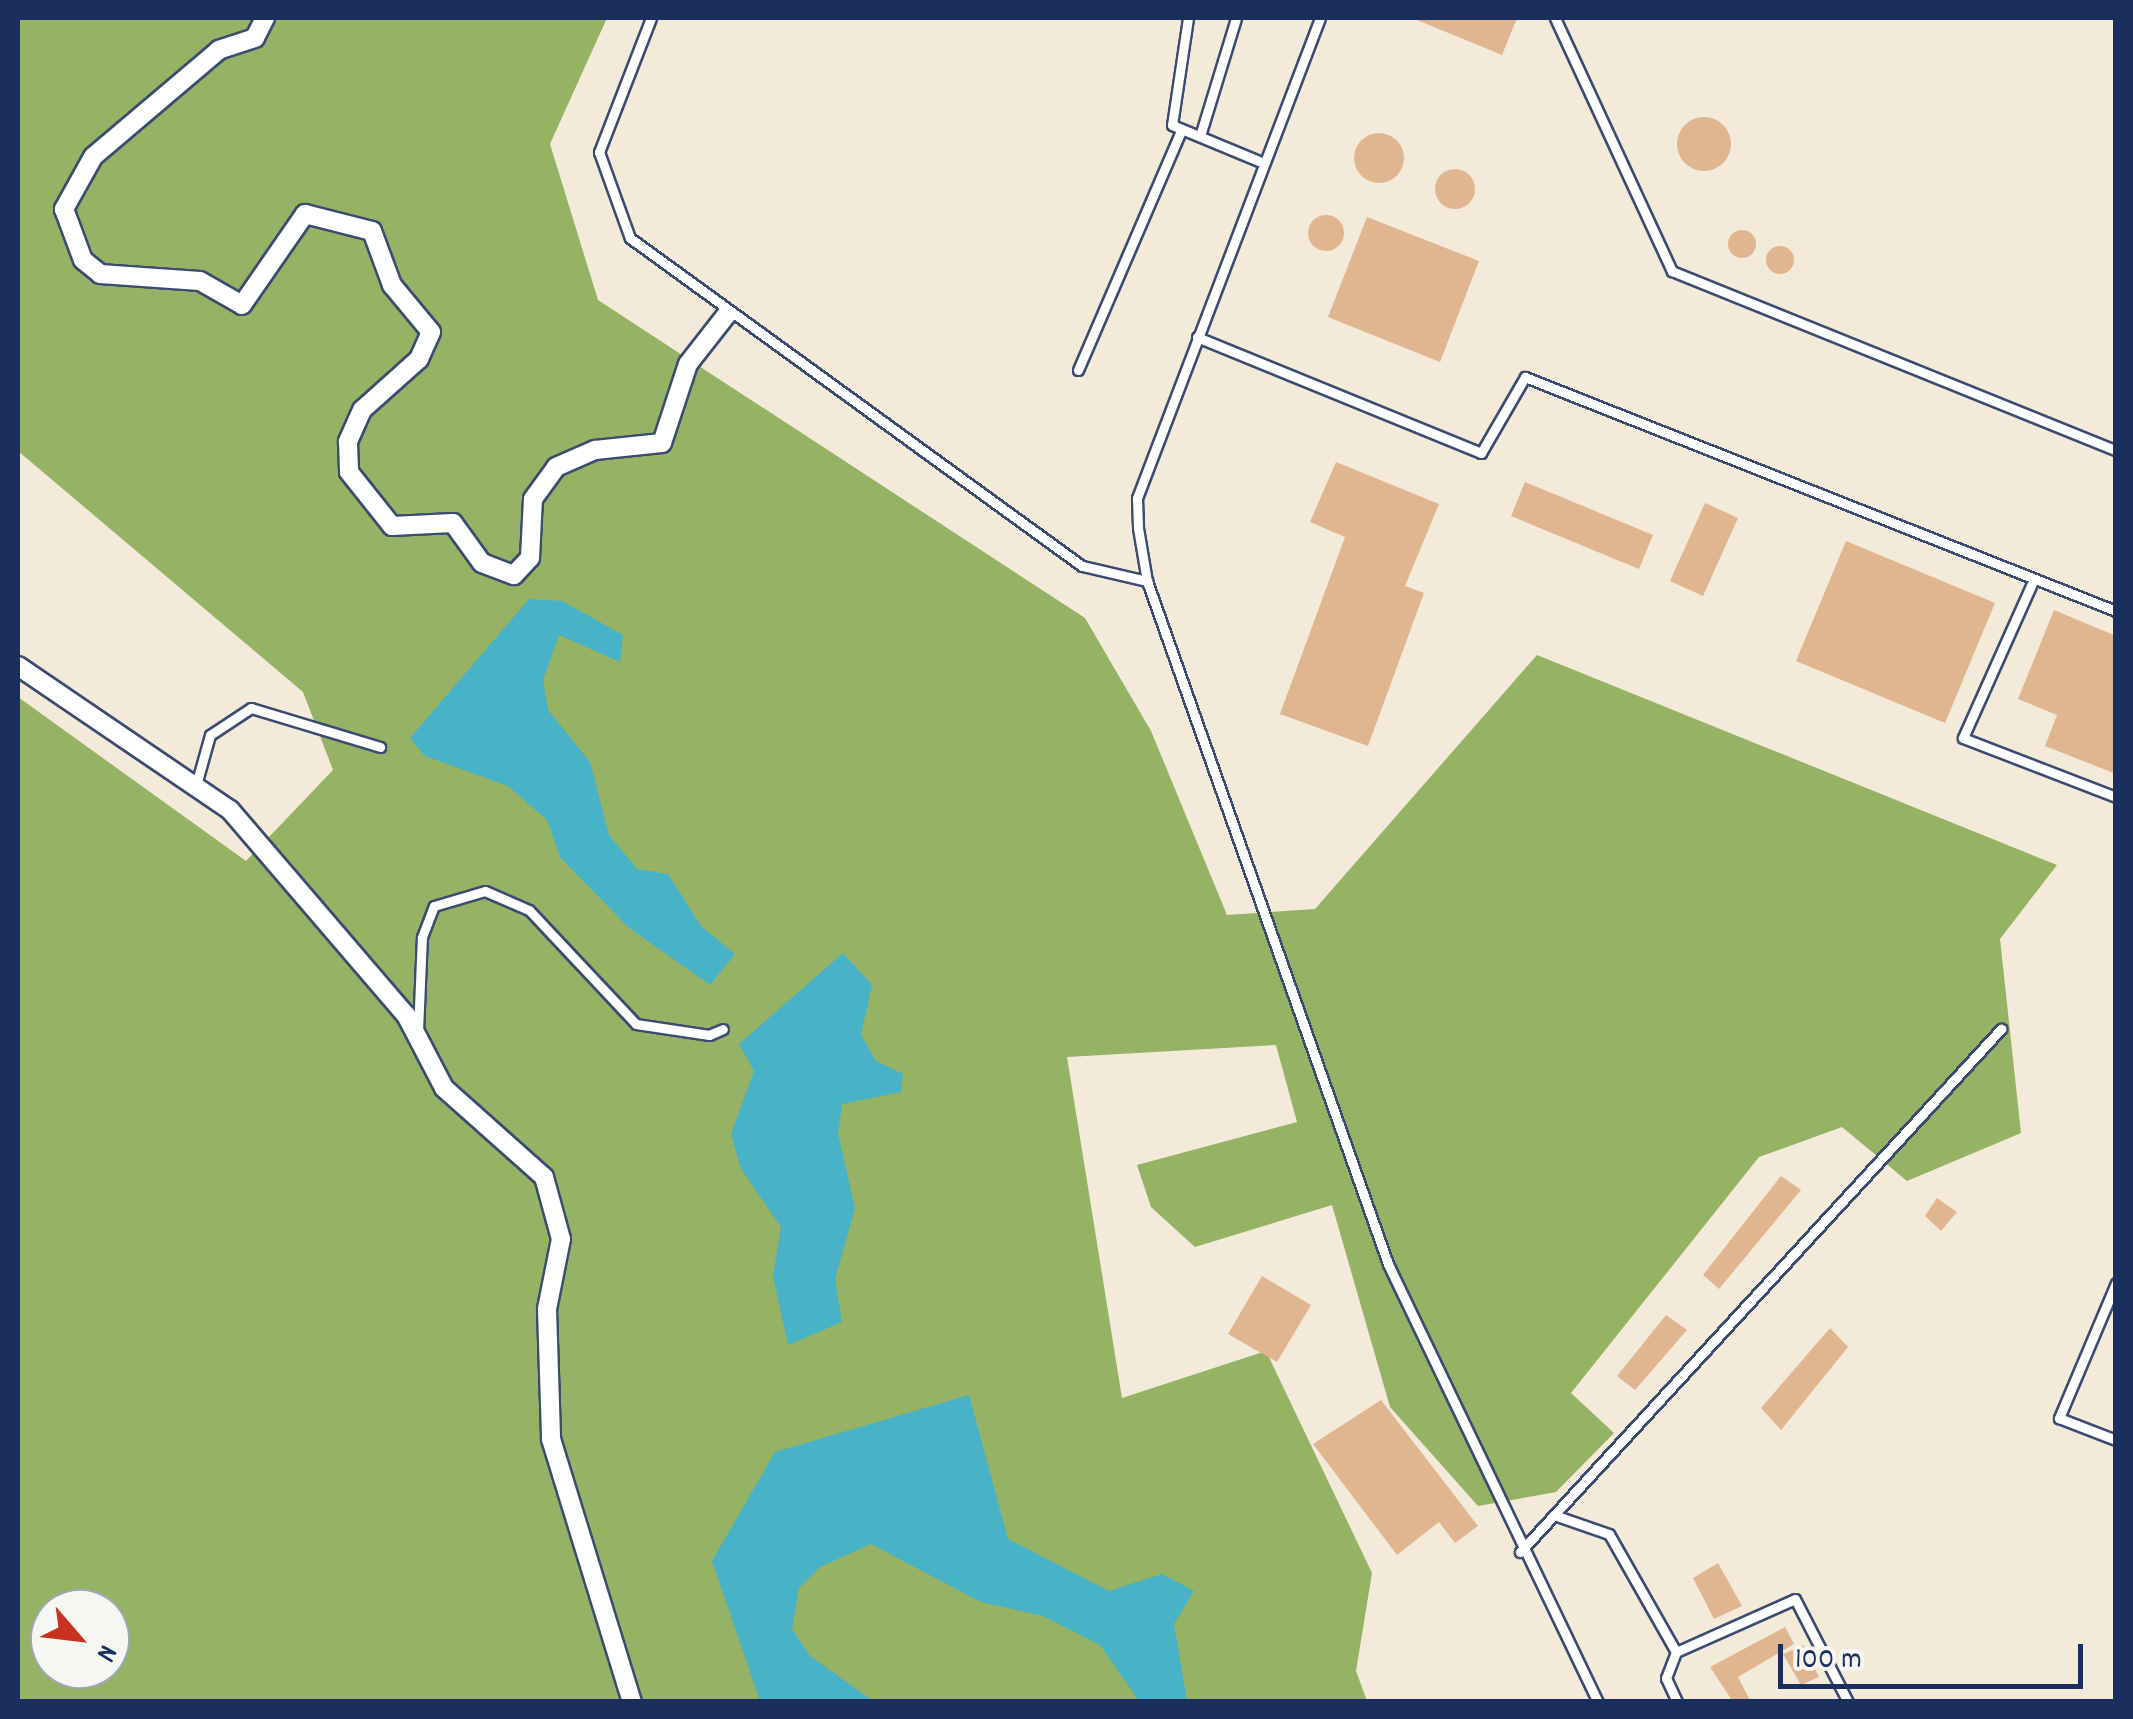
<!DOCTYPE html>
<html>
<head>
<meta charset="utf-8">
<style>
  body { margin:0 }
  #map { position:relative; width:2133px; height:1719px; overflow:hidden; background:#f4ead9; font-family:Dekko,sans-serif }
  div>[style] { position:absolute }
  .forest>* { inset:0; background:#95b265 }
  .water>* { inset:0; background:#48b2c6 }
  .building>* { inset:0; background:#e0b691 }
  .round { border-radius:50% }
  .roads { filter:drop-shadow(2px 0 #3c4b70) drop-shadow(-2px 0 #3c4b70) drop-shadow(0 2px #3c4b70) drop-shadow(0 -2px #3c4b70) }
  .service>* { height:9px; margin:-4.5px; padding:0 4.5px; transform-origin:4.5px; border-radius:4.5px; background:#fff }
  .minor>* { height:18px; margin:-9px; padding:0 9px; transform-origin:9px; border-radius:9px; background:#fff }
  span { translate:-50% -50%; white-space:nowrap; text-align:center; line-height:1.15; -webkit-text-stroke:8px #f6f6f2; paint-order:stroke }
  .frame { position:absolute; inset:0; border:20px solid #1b2f5e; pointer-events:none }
  .north { position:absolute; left:30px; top:1589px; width:100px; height:100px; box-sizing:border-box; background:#f6f6f2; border:2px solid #9ea6b7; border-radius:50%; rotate:118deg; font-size:28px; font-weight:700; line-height:40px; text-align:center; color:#1b2f5e }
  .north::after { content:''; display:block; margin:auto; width:35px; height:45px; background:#c8321e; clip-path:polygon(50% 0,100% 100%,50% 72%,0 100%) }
  .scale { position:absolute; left:1778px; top:1644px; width:305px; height:45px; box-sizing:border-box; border:5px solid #1b2f5e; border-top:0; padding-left:12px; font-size:30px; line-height:35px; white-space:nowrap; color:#1b2f5e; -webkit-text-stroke:8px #f6f6f2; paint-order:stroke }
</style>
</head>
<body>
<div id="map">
  <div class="forest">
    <i style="clip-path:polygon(evenodd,18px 18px,607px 18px,550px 144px,598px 300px,1085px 618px,1151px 731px,1227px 915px,1315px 909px,1537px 655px,2057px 865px,2000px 939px,2021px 1133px,1907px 1181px,1842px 1127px,1759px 1157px,1571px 1393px,1614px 1433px,1556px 1492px,1478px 1506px,1390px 1407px,1332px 1205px,1195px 1247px,1151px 1207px,1137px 1165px,1297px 1122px,1276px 1045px,1067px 1057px,1122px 1398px,1266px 1351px,1372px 1573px,1356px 1671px,1367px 1701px,18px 1701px,18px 697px,246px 861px,333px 770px,303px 692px,18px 451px,18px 18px,50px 1609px,110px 1609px,110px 1669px,50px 1669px,50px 1609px)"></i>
  </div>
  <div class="water">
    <i style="clip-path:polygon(529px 599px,562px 601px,623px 635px,620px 662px,559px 635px,543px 680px,548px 710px,590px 762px,609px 835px,637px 869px,668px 874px,701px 926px,735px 954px,710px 985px,628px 927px,560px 857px,547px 820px,508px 786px,425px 756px,410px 738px)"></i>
    <i style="clip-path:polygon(843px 953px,872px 985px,861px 1035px,876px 1061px,903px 1074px,901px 1092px,842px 1104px,838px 1134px,855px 1208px,835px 1279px,842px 1322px,788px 1345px,773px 1276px,781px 1227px,741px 1169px,731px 1134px,754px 1071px,739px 1044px)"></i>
    <i style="clip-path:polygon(969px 1395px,1008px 1539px,1109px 1591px,1162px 1574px,1194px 1591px,1174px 1624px,1187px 1701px,1139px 1701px,1100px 1645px,1043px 1616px,981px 1602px,871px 1544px,820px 1567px,799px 1588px,792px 1629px,810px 1656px,873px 1701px,760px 1701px,712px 1561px,775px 1452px)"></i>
  </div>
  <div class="building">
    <i style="clip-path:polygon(1412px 18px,1517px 18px,1502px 55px)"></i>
    <i class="round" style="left:1677px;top:117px;width:54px;height:54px"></i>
    <i class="round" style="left:1354px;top:133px;width:50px;height:50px"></i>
    <i class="round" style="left:1435px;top:169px;width:40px;height:40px"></i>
    <i class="round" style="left:1308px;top:215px;width:36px;height:36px"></i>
    <i style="clip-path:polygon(1367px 217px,1479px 261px,1440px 362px,1328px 317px)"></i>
    <i class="round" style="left:1728px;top:230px;width:28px;height:28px"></i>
    <i class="round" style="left:1766px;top:246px;width:28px;height:28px"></i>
    <i style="clip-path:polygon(1336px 462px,1439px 504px,1405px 586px,1424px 593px,1368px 746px,1280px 714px,1345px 537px,1310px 522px)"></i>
    <i style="clip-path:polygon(1525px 482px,1653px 535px,1639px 569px,1511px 516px)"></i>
    <i style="clip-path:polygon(1705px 503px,1738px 518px,1703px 596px,1670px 581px)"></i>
    <i style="clip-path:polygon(1846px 541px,1995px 603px,1945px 723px,1796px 661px)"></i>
    <i style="clip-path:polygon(2054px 610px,2116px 636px,2116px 774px,2045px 746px,2057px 715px,2018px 699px)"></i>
    <i style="clip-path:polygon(1781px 1176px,1801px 1190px,1719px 1289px,1703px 1275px)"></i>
    <i style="clip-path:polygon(1937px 1198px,1957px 1212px,1941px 1231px,1925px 1216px)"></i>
    <i style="clip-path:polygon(1262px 1276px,1311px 1305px,1277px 1362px,1228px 1334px)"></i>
    <i style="clip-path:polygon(1666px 1315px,1687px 1330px,1635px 1390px,1617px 1376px)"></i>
    <i style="clip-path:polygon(1830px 1328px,1848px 1347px,1781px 1430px,1761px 1408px)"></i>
    <i style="clip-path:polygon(1381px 1400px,1478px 1526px,1455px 1543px,1439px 1522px,1397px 1555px,1313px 1444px)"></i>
    <i style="clip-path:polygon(1718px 1563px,1742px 1606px,1714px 1619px,1693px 1578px)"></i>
    <i style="clip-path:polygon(1785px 1627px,1794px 1644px,1738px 1677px,1751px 1702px,1733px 1702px,1710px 1667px)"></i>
    <i style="clip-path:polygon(1803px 1645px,1819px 1677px,1801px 1685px,1783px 1654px)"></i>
  </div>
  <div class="roads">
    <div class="service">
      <i style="left:651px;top:18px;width:144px;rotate:111.2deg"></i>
      <i style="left:599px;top:152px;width:91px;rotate:70.2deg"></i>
      <i style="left:630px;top:238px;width:558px;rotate:35.97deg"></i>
      <i style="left:1082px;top:566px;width:67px;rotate:13deg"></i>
      <i style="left:1188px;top:18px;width:108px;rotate:98.5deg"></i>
      <i style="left:1172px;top:125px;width:94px;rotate:22.5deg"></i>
      <i style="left:1320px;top:18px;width:514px;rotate:110.87deg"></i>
      <i style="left:1137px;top:498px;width:30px;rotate:88deg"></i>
      <i style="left:1138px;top:528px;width:54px;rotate:80.4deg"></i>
      <i style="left:1147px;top:581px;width:724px;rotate:70.56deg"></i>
      <i style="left:1388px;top:1264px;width:486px;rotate:64.4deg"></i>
      <i style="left:1555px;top:18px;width:279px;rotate:65.2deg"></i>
      <i style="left:1672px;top:271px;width:479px;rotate:22deg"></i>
      <i style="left:1200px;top:136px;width:123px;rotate:-73deg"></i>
      <i style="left:1197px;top:337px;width:307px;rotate:22.2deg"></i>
      <i style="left:1481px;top:453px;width:88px;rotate:-59.9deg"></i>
      <i style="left:1525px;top:377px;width:636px;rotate:21.6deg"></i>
      <i style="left:1078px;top:370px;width:262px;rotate:-66.7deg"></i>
      <i style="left:2034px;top:579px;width:174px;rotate:114.1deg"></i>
      <i style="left:1963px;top:738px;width:164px;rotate:21.1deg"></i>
      <i style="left:196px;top:785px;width:52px;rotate:-74.4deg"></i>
      <i style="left:210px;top:735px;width:49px;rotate:-33.4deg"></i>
      <i style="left:251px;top:708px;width:135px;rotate:16.8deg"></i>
      <i style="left:418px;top:1031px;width:94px;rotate:-87.6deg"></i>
      <i style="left:422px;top:937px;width:33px;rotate:-69deg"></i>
      <i style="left:434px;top:906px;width:53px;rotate:-16.4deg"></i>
      <i style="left:485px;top:891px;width:48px;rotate:23.4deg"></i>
      <i style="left:529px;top:910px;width:156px;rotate:46.8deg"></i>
      <i style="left:636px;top:1024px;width:74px;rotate:8.6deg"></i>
      <i style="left:709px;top:1035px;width:15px;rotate:-23deg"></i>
      <i style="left:2116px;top:1283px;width:147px;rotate:112.9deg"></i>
      <i style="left:2059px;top:1418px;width:61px;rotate:21.1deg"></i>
      <i style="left:1554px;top:1515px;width:58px;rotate:19.1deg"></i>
      <i style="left:1609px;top:1534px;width:136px;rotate:60.4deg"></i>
      <i style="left:1676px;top:1652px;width:28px;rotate:111deg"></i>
      <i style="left:1666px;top:1678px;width:26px;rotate:65deg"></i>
      <i style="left:1520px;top:1552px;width:711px;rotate:-47.4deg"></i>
      <i style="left:1676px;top:1652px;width:130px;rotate:-24deg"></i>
      <i style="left:1795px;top:1599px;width:116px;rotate:62.8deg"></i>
    </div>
    <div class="minor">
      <i style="left:265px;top:18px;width:22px;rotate:117deg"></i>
      <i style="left:255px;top:38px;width:38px;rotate:162deg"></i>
      <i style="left:219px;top:50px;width:165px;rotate:139.7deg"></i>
      <i style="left:93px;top:157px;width:60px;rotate:119.1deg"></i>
      <i style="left:64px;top:209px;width:54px;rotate:69.6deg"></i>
      <i style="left:83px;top:260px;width:22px;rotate:39deg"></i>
      <i style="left:100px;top:274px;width:100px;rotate:4deg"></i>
      <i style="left:200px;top:281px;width:48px;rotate:29.7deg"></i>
      <i style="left:242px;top:305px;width:111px;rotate:-55.3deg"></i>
      <i style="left:305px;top:214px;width:69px;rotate:14.2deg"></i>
      <i style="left:372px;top:231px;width:58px;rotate:69.7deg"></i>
      <i style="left:392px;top:285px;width:61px;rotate:50.3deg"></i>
      <i style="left:431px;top:332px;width:30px;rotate:114deg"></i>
      <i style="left:419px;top:359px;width:76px;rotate:138.2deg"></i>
      <i style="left:362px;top:410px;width:35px;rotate:114deg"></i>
      <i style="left:348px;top:442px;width:30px;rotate:88deg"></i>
      <i style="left:349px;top:472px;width:69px;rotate:51.5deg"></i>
      <i style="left:392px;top:526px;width:61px;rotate:-2.8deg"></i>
      <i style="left:453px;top:523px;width:49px;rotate:54.1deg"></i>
      <i style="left:482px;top:563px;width:34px;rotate:21deg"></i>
      <i style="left:514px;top:575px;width:23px;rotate:-47deg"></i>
      <i style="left:530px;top:558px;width:59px;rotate:-87.1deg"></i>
      <i style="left:533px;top:499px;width:39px;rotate:-54deg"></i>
      <i style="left:556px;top:467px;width:43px;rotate:-23.6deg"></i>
      <i style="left:595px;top:450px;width:67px;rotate:-6deg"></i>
      <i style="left:662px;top:443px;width:83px;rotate:-71.8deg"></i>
      <i style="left:688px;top:364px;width:63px;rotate:-52deg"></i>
      <i style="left:18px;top:666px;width:256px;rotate:34.2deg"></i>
      <i style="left:230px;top:810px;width:270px;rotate:49.4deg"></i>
      <i style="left:406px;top:1015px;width:82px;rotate:62.5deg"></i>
      <i style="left:444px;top:1088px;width:134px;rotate:41.7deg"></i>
      <i style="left:544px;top:1177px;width:64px;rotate:74.7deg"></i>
      <i style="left:561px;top:1239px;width:71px;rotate:101.3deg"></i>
      <i style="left:547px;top:1309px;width:130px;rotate:88.2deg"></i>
      <i style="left:551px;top:1439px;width:275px;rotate:72.9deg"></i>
    </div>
  </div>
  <div class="frame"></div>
  <div class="north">N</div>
  <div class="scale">100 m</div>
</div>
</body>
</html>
